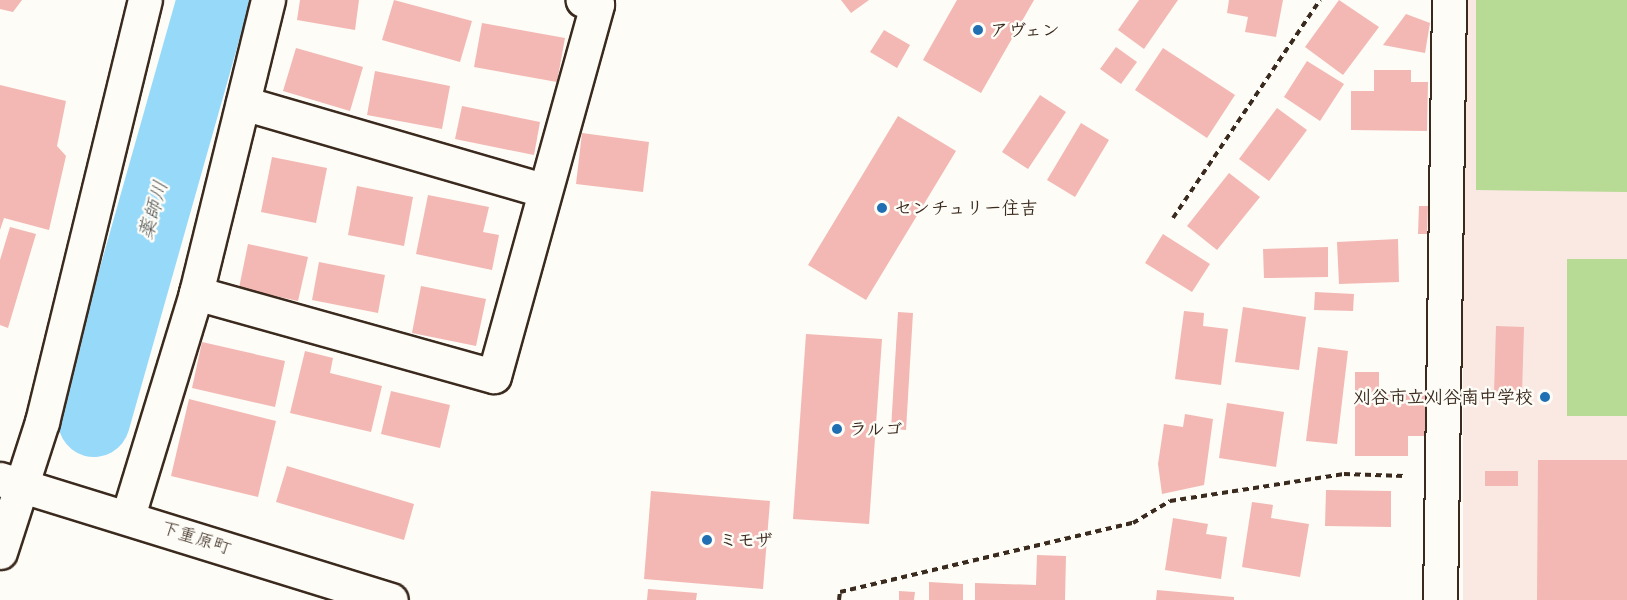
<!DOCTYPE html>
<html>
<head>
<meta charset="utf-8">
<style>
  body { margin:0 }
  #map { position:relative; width:1627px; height:600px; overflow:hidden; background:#fdfcf7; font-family:"Shantell Sans","Klee One",sans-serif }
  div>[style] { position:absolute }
  .built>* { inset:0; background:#fae8e3 }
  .green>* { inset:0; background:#b7da94 }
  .river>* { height:72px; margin:-36px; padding:0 36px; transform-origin:36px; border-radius:36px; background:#97d9f9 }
  .building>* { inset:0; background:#f3b8b3 }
  .path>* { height:4px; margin-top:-2px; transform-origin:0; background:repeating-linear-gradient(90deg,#3b2a1e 0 6px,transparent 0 10.5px) }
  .roads { filter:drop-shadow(2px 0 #3b2a1e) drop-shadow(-2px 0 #3b2a1e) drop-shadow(0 2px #3b2a1e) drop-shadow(0 -2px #3b2a1e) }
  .minor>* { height:33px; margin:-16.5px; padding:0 16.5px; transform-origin:16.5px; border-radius:16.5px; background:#fdfcf7 }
  .tertiary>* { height:33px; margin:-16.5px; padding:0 16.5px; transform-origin:16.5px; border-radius:16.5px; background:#fdfcf7 }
  .dots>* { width:16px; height:16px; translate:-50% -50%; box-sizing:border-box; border:3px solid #fdfcf7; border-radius:50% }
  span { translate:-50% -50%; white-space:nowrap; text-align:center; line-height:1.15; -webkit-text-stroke:5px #fdfcf7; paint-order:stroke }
  .poi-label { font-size:18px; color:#3b2a1e; font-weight:700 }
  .left { translate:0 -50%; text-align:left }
  .right { translate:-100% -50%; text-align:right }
  .street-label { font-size:18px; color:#3b2a1e }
  .water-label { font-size:20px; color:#525655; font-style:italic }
</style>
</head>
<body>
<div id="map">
  <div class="built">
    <i style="clip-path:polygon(1463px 0,1627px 0,1627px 600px,1463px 600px)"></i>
  </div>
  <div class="green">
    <i style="clip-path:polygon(1476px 0,1627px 0,1627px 192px,1476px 190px)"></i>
    <i style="clip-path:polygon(1567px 259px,1627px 259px,1627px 416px,1567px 416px)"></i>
  </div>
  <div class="river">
    <i style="left:94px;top:421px;width:437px;rotate:-74.2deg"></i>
  </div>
  <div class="building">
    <i style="clip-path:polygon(0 0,22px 0,13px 12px,0 9px)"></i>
    <i style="clip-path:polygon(300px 0,359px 0,355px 30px,297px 20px)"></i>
    <i style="clip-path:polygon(394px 0,472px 21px,460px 62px,382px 40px)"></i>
    <i style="clip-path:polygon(841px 0,869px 0,851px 13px)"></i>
    <i style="clip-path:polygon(957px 0,1034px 0,981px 93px,923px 60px)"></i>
    <i style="clip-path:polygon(1139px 0,1178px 0,1144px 49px,1118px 30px)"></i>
    <i style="clip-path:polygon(1229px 0,1283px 0,1276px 37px,1245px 32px,1248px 17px,1227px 13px)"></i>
    <i style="clip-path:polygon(1339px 0,1379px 27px,1343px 75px,1305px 47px)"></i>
    <i style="clip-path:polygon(1406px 14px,1430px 23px,1425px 53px,1383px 45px)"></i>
    <i style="clip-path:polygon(482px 23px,565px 38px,557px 82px,474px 67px)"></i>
    <i style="clip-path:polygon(884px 30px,910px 45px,897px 68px,870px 52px)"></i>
    <i style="clip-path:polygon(1116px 47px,1137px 62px,1121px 84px,1100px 69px)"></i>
    <i style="clip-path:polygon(296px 48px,363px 67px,350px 111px,283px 91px)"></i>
    <i style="clip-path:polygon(1163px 48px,1235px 95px,1207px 138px,1135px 90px)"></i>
    <i style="clip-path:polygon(1307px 61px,1344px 84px,1320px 121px,1284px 97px)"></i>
    <i style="clip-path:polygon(1374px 70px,1411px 70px,1411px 82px,1428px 82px,1427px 131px,1351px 130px,1351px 91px,1374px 91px)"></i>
    <i style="clip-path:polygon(375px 71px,450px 86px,442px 129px,367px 115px)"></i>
    <i style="clip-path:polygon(0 85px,66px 101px,57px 146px,66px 156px,49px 230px,4px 218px,0 230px)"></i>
    <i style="clip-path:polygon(1040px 95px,1066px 112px,1028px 169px,1002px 152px)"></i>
    <i style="clip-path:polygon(462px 106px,540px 122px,534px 155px,455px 139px)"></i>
    <i style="clip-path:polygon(1277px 108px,1307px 130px,1269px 181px,1239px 159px)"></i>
    <i style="clip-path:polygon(898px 116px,956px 151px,866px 300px,808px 265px)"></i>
    <i style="clip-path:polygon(1081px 123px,1109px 140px,1075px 197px,1047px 180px)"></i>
    <i style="clip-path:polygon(582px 133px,649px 142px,643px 192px,576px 184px)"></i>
    <i style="clip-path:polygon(272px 157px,327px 168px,316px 223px,261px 212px)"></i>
    <i style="clip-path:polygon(1229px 173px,1260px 197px,1217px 250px,1187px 226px)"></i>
    <i style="clip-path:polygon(357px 186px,413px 197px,404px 246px,348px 235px)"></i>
    <i style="clip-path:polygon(428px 195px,489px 207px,483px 232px,499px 235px,492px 270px,416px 254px)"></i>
    <i style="clip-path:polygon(1419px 206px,1428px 206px,1427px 234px,1418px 234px)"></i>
    <i style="clip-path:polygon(10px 227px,36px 234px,8px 328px,0 325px,0 260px)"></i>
    <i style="clip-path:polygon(1163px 234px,1210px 264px,1192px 292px,1145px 263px)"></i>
    <i style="clip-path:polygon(1398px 239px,1399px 282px,1339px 284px,1337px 242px)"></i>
    <i style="clip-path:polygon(248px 244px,308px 257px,298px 301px,239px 288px)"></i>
    <i style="clip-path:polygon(1328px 247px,1328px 277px,1264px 278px,1263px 249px)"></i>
    <i style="clip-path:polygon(319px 262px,385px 275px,378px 313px,312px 300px)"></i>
    <i style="clip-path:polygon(421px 286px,486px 299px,476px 346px,412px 333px)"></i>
    <i style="clip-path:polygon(1315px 292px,1354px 294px,1353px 311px,1314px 310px)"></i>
    <i style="clip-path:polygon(1243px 307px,1306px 317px,1299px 370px,1235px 362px)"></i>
    <i style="clip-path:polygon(1184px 311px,1204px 313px,1203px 326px,1228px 329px,1221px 385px,1175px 379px)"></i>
    <i style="clip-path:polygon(898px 312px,913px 313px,906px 430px,891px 429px)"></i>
    <i style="clip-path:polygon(1496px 326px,1524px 327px,1522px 393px,1494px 393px)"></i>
    <i style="clip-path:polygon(806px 334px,882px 339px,869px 524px,793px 519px)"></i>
    <i style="clip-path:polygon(202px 342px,285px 361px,275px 407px,192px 388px)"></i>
    <i style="clip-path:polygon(1318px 347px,1348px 351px,1337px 444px,1306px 441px)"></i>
    <i style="clip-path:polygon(305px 351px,333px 358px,330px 373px,382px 386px,371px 432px,290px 413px)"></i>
    <i style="clip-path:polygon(1355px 372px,1379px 372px,1379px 391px,1425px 391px,1425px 436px,1408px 436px,1408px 456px,1355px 456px)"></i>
    <i style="clip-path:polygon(391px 391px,450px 405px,440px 448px,381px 434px)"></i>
    <i style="clip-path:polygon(189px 399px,276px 421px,258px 497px,171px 476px)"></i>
    <i style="clip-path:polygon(1227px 403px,1284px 412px,1276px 467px,1219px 458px)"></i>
    <i style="clip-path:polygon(1185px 414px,1213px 419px,1204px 485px,1162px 494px,1158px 464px,1164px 424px,1183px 427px)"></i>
    <i style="clip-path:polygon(1538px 460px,1627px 460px,1627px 600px,1537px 600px)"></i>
    <i style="clip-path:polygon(287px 466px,414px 504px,404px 540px,276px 502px)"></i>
    <i style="clip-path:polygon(1485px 471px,1518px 471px,1518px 486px,1485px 486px)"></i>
    <i style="clip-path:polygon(1326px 490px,1391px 491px,1391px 527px,1325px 526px)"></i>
    <i style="clip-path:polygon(651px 491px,770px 501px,763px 589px,644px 579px)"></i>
    <i style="clip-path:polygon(1252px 502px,1273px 505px,1271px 518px,1309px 524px,1300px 577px,1242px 567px)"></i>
    <i style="clip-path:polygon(1173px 518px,1208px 524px,1206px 534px,1227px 537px,1221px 579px,1165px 570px)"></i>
    <i style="clip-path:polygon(1037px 555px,1066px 556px,1065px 600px,975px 600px,975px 583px,1036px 585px)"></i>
    <i style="clip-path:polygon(929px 582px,963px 584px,963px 600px,929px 600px)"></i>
    <i style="clip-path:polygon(648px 589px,697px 593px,696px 600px,647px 600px)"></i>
    <i style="clip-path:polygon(1157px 590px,1234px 597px,1234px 600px,1156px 600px)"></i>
    <i style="clip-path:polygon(899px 591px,915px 592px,914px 600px,899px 600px)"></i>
  </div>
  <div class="path">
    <i style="left:1173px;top:218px;width:263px;rotate:-56deg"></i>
    <i style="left:839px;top:600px;width:8px;rotate:-83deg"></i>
    <i style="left:840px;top:592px;width:301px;rotate:-13.3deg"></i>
    <i style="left:1133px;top:523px;width:43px;rotate:-30.7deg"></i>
    <i style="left:1170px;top:501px;width:176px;rotate:-8.8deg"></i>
    <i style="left:1344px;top:474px;width:60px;rotate:1.9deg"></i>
  </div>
  <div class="roads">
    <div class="minor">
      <i style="left:243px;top:103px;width:312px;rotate:16.2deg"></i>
      <i style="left:196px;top:293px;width:309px;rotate:15.6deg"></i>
      <i style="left:494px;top:376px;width:386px;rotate:-74.5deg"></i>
      <i style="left:597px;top:4px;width:15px;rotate:-164deg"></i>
      <i style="left:128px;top:516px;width:233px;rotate:-73deg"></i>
      <i style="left:196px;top:293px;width:302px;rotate:-76.2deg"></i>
      <i style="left:1440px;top:600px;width:600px;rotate:-89.14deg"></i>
    </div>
    <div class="tertiary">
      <i style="left:0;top:479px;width:409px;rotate:17.2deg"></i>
      <i style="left:0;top:552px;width:137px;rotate:-72.1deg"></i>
      <i style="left:42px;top:422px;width:434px;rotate:-76.3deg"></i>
    </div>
  </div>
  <div class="dots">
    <i style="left:978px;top:30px;background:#1f6fb2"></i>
    <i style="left:882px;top:208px;background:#1f6fb2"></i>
    <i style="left:1545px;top:397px;background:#1f6fb2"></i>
    <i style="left:837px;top:429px;background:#1f6fb2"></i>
    <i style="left:707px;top:540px;background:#1f6fb2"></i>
  </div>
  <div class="poi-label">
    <span class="left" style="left:990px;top:30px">アヴェン</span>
    <span class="left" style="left:894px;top:208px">センチュリー住吉</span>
    <span class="right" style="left:1533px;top:397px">刈谷市立刈谷南中学校</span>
    <span class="left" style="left:849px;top:429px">ラルゴ</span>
    <span class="left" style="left:719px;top:540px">ミモザ</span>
  </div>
  <div class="street-label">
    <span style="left:196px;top:538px;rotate:18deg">下重原町</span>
  </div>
  <div class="water-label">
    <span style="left:153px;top:210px;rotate:-74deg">薬師川</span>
  </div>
</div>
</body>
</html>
